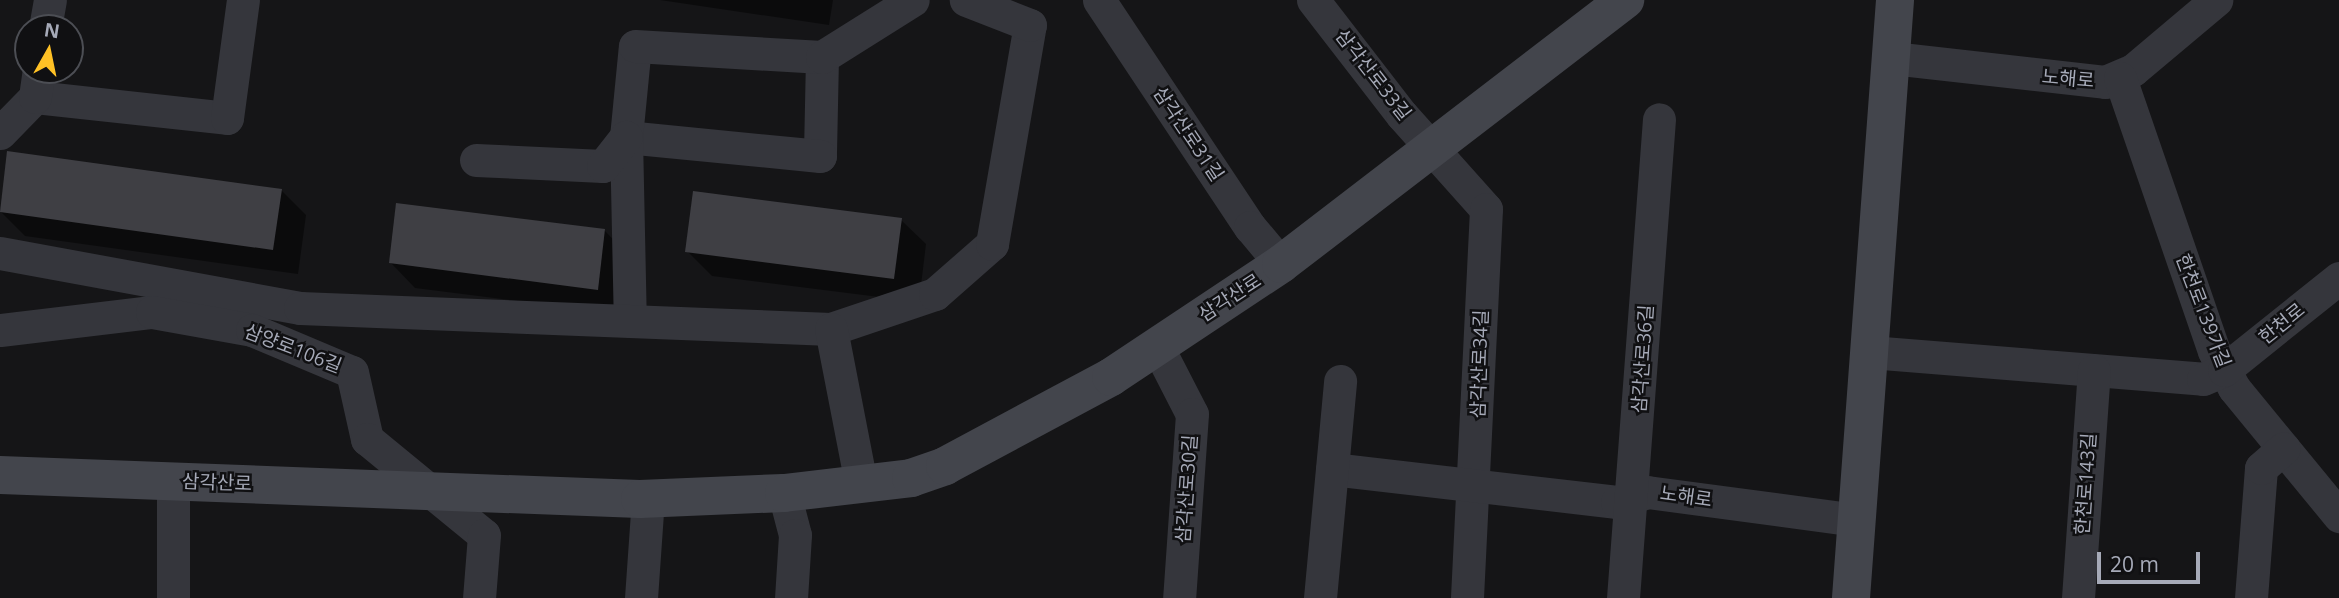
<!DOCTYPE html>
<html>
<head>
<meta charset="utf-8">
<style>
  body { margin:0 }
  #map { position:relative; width:2339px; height:598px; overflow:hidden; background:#151517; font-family:"Open Sans","Noto Sans KR",sans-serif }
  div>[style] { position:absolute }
  .shadow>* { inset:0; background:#0007 }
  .building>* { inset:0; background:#3f3f44 }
  .street>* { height:33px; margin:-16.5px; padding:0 16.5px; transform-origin:16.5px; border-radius:16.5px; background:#35363c }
  .secondary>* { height:38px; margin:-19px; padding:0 19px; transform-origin:19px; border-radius:19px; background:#43454c }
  span { translate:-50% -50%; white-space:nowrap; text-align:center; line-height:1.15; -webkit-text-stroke:5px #101012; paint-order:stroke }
  .street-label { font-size:19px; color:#a6aab8 }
  .north { position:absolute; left:14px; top:14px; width:70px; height:70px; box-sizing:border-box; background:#101012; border:2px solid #4c4e54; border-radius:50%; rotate:9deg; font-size:19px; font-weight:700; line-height:28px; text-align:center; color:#a6aab8 }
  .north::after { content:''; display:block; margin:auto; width:24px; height:32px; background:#ffc125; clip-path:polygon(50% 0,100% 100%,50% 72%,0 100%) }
  .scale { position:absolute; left:2097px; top:552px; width:103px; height:32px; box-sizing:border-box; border:4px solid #a6aab8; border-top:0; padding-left:9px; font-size:21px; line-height:24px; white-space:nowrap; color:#a6aab8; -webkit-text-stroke:5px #101012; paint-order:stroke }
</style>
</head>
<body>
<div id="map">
  <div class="shadow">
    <i style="clip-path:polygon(660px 0,833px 0,829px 25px)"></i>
    <i style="clip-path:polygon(281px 190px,306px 215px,298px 274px,25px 236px,0 211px)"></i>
    <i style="clip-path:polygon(901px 220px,926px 244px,919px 302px,712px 276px,687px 251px)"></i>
    <i style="clip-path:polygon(605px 231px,629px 256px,622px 314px,415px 288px,391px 263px)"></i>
  </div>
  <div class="building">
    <i style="clip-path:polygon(7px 151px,282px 189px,273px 250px,0 212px)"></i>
    <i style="clip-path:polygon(693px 191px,902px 218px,894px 279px,685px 252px)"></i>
    <i style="clip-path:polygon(396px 203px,605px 229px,598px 290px,389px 263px)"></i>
  </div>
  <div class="street">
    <i style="left:1099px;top:0;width:273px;rotate:56.4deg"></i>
    <i style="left:1250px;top:227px;width:48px;rotate:50deg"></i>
    <i style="left:1313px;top:0;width:145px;rotate:52.3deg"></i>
    <i style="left:1402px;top:115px;width:126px;rotate:48.2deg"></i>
    <i style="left:1486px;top:209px;width:389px;rotate:92.8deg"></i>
    <i style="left:45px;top:28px;width:28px;rotate:-80deg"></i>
    <i style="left:822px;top:57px;width:99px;rotate:91.2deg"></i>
    <i style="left:820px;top:156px;width:195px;rotate:-174.4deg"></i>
    <i style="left:626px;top:137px;width:91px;rotate:-84.4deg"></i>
    <i style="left:635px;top:46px;width:187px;rotate:3.4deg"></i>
    <i style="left:822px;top:57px;width:107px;rotate:-32.1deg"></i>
    <i style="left:1892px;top:58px;width:214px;rotate:6.4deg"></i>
    <i style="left:2105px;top:82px;width:30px;rotate:-23deg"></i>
    <i style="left:2133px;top:70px;width:109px;rotate:-40.1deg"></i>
    <i style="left:2120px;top:78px;width:289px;rotate:71deg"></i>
    <i style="left:2214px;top:351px;width:42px;rotate:61.6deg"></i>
    <i style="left:2234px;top:388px;width:166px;rotate:50.6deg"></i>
    <i style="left:35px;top:97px;width:193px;rotate:6.2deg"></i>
    <i style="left:227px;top:118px;width:119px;rotate:-82.3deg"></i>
    <i style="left:0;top:133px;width:50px;rotate:-45.8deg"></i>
    <i style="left:35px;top:97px;width:27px;rotate:-82deg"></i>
    <i style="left:626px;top:137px;width:184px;rotate:88.8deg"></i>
    <i style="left:476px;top:160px;width:127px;rotate:2.7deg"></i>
    <i style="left:603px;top:166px;width:37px;rotate:-52deg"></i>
    <i style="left:0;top:253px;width:305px;rotate:10.4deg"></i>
    <i style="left:300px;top:308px;width:531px;rotate:2.26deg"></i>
    <i style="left:831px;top:329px;width:110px;rotate:-18.6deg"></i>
    <i style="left:935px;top:294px;width:76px;rotate:-41.3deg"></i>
    <i style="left:992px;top:244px;width:222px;rotate:-80.2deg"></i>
    <i style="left:1030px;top:25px;width:69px;rotate:-158.7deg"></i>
    <i style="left:831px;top:329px;width:158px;rotate:79deg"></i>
    <i style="left:0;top:330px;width:153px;rotate:-6.8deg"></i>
    <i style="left:152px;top:312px;width:102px;rotate:10.2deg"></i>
    <i style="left:252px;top:330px;width:108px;rotate:22.8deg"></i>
    <i style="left:352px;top:372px;width:69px;rotate:77.4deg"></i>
    <i style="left:367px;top:439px;width:151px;rotate:39.4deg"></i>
    <i style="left:484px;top:535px;width:63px;rotate:94.5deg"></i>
    <i style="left:1157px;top:346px;width:76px;rotate:62.8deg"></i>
    <i style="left:1192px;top:414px;width:184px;rotate:94deg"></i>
    <i style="left:1870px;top:352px;width:334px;rotate:4.6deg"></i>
    <i style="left:2203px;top:379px;width:23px;rotate:-23deg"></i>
    <i style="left:2224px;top:370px;width:147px;rotate:-38.7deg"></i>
    <i style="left:1332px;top:469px;width:287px;rotate:6.6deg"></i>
    <i style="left:1617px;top:502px;width:32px;rotate:-18deg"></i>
    <i style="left:1647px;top:492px;width:212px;rotate:7.6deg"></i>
    <i style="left:173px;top:481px;width:117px;rotate:90deg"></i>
    <i style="left:784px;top:493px;width:43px;rotate:75.3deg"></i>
    <i style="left:795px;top:535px;width:63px;rotate:93.6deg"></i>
    <i style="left:641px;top:598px;width:99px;rotate:-86deg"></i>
    <i style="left:1320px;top:598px;width:218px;rotate:-84.7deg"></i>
    <i style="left:1623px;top:598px;width:480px;rotate:-85.7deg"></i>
    <i style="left:2078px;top:598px;width:228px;rotate:-86deg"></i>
    <i style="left:2251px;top:598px;width:130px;rotate:-85.6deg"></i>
    <i style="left:2261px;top:468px;width:30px;rotate:-41deg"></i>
  </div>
  <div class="secondary">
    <i style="left:0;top:475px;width:640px;rotate:2.15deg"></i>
    <i style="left:640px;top:499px;width:144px;rotate:-2.4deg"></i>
    <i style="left:784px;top:493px;width:128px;rotate:-6.7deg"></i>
    <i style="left:911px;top:478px;width:36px;rotate:-19deg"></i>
    <i style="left:945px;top:466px;width:188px;rotate:-28.2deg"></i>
    <i style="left:1111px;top:377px;width:204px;rotate:-33.6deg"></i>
    <i style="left:1281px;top:264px;width:434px;rotate:-37.5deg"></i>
    <i style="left:1851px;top:598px;width:600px;rotate:-85.79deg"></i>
  </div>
  <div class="street-label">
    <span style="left:1373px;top:75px;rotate:52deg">삼각산로33길</span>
    <span style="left:2068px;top:79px;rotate:5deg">노해로</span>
    <span style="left:1188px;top:134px;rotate:56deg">삼각산로31길</span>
    <span style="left:1230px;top:298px;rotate:-33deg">삼각산로</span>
    <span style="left:2203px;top:311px;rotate:69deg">한천로139가길</span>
    <span style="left:2282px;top:324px;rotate:-39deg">한천로</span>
    <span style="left:293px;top:349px;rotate:21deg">삼양로106길</span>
    <span style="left:1643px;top:359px;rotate:-86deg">삼각산로36길</span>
    <span style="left:1480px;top:364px;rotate:-88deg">삼각산로34길</span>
    <span style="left:217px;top:483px;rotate:2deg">삼각산로</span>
    <span style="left:2086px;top:484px;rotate:-86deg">한천로143길</span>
    <span style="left:1187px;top:489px;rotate:-86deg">삼각산로30길</span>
    <span style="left:1686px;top:497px;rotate:8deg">노해로</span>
  </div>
  <div class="north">N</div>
  <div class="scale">20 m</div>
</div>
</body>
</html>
